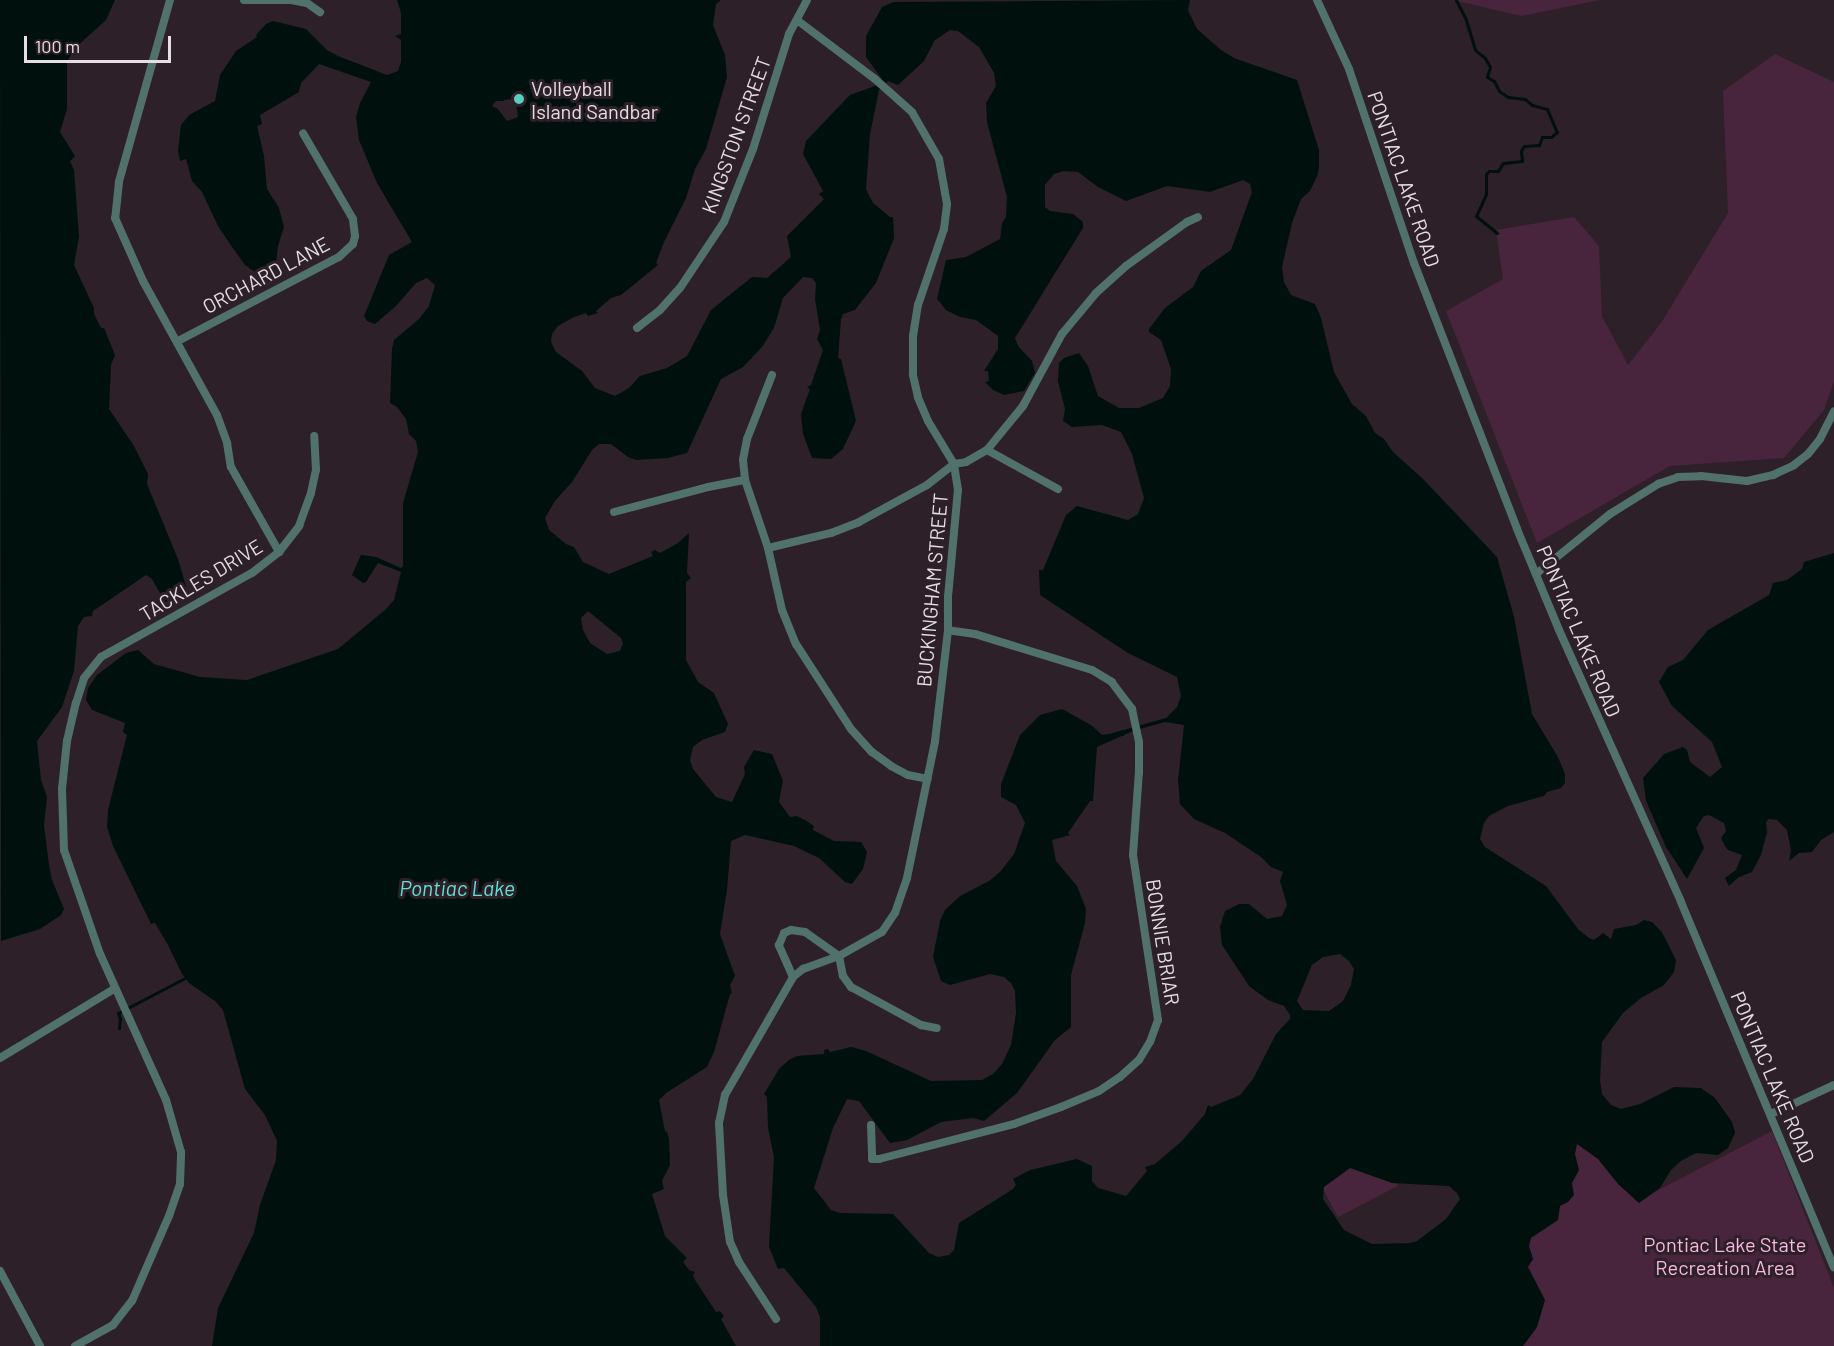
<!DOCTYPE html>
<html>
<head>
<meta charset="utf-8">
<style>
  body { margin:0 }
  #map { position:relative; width:1834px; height:1346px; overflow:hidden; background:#2d2028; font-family:Barlow,sans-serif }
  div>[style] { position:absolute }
  .green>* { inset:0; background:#48243d }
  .water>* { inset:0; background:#00100d }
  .stream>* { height:3px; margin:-1.5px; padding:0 1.5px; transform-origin:1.5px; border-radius:1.5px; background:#00100d }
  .minor>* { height:8px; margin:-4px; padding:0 4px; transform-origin:4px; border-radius:4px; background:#51716c }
  .dots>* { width:16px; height:16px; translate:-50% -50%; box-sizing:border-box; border:3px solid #2d2028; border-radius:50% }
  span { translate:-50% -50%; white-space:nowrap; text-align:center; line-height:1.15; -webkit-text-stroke:6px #2d2028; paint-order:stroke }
  .poi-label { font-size:20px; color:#e7dee4 }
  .left { translate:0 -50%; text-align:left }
  .street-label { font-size:20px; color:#e7dee4 }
  .park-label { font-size:20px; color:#fab8e2 }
  .water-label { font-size:21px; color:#61e1d2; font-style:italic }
  .scale { position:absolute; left:24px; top:36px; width:147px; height:27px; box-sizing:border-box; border:3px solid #e7dee4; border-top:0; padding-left:8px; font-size:18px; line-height:21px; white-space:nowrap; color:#e7dee4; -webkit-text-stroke:4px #2d2028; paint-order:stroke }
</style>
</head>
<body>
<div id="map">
  <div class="green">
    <i style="clip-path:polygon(1453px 0,1600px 0,1521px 16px)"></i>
    <i style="clip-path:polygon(1775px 54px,1834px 82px,1834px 381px,1824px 410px,1784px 458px,1670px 466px,1537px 543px,1446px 311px,1503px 279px,1496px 230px,1574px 217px,1599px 246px,1602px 316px,1628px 365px,1661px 323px,1728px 213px,1723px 91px)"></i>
    <i style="clip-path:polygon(1605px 1126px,1643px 1198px,1772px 1131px,1834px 1288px,1834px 1346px,1380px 1346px,1475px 1195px)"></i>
    <i style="clip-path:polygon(1379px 1150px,1398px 1186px,1338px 1217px,1319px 1182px)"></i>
  </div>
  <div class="water">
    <i style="clip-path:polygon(0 0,115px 0,106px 20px,74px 49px,67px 62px,67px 109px,60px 132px,75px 156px,70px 161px,74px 170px,79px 237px,74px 265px,94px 308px,94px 314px,101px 328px,104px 328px,115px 355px,111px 365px,109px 409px,134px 446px,148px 474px,147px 484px,178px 559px,187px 590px,180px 601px,165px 602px,152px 579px,146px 575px,93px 611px,92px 616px,84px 617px,78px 626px,74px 671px,62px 707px,37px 741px,41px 780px,47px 797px,44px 825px,49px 865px,52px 880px,64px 909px,61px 915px,40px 929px,1px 941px)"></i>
    <i style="clip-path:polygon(evenodd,397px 0,721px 0,716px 4px,713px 25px,725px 55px,727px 77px,706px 149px,695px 169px,686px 198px,664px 242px,656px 263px,658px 265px,621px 295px,611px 298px,596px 311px,598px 313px,588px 316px,586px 313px,574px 317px,558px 326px,552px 334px,551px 342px,556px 352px,582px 371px,595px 388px,615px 396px,629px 388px,640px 376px,667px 368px,687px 356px,711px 310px,752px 277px,767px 278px,791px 257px,787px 236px,824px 199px,819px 194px,823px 191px,803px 154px,806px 141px,850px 95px,875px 86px,882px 79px,866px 57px,866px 36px,882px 7px,893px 2px,1190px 0,1188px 10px,1197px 29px,1221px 50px,1234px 58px,1297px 80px,1319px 150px,1319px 166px,1318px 174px,1310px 191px,1301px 199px,1292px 223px,1282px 267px,1284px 282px,1291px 295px,1315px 304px,1321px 318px,1334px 372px,1352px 404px,1366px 416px,1375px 433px,1384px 439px,1393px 452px,1423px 479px,1497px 557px,1514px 617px,1532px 714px,1558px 757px,1565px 774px,1565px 783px,1561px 788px,1547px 792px,1544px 796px,1508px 806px,1489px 816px,1484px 823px,1480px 839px,1485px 847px,1546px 886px,1578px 929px,1589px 938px,1594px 940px,1603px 933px,1611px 939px,1614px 929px,1636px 925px,1644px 920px,1652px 922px,1662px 932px,1676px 960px,1674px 972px,1664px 985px,1641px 998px,1623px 1013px,1602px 1042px,1600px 1080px,1602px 1094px,1611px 1105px,1621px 1109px,1640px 1104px,1674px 1087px,1701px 1088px,1715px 1098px,1732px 1122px,1735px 1133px,1728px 1148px,1718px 1155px,1696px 1153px,1681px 1161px,1671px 1170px,1660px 1188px,1639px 1203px,1618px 1184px,1598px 1159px,1577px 1144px,1575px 1154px,1579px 1170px,1572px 1183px,1574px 1195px,1568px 1202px,1560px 1206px,1558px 1220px,1531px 1238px,1529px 1246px,1533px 1259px,1528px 1267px,1545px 1300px,1537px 1327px,1523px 1346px,820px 1346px,820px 1317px,816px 1307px,784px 1268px,778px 1269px,769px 1247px,774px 1157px,768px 1128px,767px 1097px,764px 1094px,779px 1069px,789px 1060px,797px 1056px,824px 1054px,824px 1050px,828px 1049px,830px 1052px,851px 1047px,866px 1051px,931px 1081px,982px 1080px,993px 1074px,1002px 1064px,1011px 1045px,1016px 1013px,1015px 991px,1011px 983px,1004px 977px,990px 974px,950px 985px,941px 981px,933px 957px,940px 921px,945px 910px,960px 896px,989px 881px,1000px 872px,1014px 854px,1025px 823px,1016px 805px,1001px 797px,1001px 784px,1020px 735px,1040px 715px,1062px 709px,1091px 725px,1102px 735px,1109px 734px,1166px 718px,1177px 707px,1181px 696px,1177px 677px,1128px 653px,1040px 595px,1039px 570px,1043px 570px,1066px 515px,1077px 506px,1128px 520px,1138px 514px,1144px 498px,1132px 454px,1121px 432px,1102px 425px,1072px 427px,1063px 421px,1065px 409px,1058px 381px,1059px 363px,1064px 358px,1079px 353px,1088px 366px,1098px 396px,1119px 408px,1139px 408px,1163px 398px,1170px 386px,1171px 369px,1161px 340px,1149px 332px,1149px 329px,1165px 308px,1193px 287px,1201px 271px,1231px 250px,1252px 192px,1250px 184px,1243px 180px,1210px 192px,1167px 186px,1126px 201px,1098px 187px,1078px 172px,1064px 171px,1054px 174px,1045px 185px,1045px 207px,1050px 211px,1073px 214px,1083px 222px,1083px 228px,1015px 338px,1018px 346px,1032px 361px,1035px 373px,1024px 391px,1004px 395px,993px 390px,985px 382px,989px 381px,988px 371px,984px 371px,998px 349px,998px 336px,976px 320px,960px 317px,946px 310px,937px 299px,946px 260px,966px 257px,1000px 239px,1002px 223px,1006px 217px,1007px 197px,987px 122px,986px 103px,996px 86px,994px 73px,979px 47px,958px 31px,950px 30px,935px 40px,924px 61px,898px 85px,888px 81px,879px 90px,870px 134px,866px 189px,873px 203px,890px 217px,893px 217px,894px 238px,876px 283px,855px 310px,843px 314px,841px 319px,838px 358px,841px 359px,856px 421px,843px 449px,831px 459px,812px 458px,803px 434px,801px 414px,810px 389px,807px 387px,811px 385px,823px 350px,817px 339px,820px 330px,815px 299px,816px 283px,812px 278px,803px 277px,783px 298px,774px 328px,762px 347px,743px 367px,721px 379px,687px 453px,668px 458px,636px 460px,628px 457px,611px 444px,599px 444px,592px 450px,572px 482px,555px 501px,545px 518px,549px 530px,566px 544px,574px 547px,583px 562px,609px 574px,653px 556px,651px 552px,655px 550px,660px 553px,678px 543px,689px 533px,687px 573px,691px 578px,686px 582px,686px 660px,698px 682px,714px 693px,728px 724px,725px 732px,702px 740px,693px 747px,690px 760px,693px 769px,716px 797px,732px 802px,745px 774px,744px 767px,754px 750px,772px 754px,783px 781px,779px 802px,790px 817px,797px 816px,805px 820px,814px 826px,813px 830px,834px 841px,861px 842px,867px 852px,863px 869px,852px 884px,845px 882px,819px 858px,794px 846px,745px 835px,731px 841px,727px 890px,720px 934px,735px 976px,730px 985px,732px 993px,730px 994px,714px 1052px,707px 1067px,666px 1093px,659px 1100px,665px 1131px,667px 1132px,669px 1139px,670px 1165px,662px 1181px,664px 1189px,652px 1194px,665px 1236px,687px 1258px,683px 1262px,689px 1270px,695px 1272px,693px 1275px,695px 1280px,716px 1312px,720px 1311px,724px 1316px,721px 1319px,736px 1346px,212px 1346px,218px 1308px,254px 1233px,260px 1205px,276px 1160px,277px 1141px,265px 1115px,245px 1089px,223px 1010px,215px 1001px,189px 983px,182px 974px,168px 945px,155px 923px,151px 924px,113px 846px,107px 827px,108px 810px,127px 735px,123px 732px,125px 723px,92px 710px,86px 700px,88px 688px,97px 675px,126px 653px,138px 650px,154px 664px,200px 677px,247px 680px,338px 649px,385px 610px,394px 600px,401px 572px,378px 563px,366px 582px,363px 583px,352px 575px,361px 555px,376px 557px,401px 568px,403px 566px,403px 503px,418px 452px,416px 441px,409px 434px,406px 419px,397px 407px,390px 403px,392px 349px,394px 340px,419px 319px,429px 306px,435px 285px,427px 278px,416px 283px,396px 306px,375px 324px,367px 321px,364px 316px,389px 255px,412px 242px,377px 183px,359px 140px,356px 117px,360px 103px,371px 82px,319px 64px,301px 83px,299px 92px,260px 115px,262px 124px,257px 126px,264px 156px,267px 189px,279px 208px,284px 227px,278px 246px,275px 273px,267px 280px,245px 265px,232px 247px,218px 226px,202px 192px,192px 181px,186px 159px,180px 161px,178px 151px,181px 125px,189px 115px,215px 101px,220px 75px,236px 51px,257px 37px,256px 35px,266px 24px,273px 21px,306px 29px,327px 50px,338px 56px,387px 75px,398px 71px,401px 62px,401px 40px,395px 36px,401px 34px,401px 13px,397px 0,512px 99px,516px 101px,518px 117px,507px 121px,498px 109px,492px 106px,496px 101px,512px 99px,397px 0,588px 611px,621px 638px,623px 643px,620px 651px,607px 654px,590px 643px,583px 630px,581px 618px,588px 611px,397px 0,1165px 722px,1184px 725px,1178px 780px,1180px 804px,1194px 819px,1225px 833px,1261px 857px,1271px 867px,1283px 872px,1280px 881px,1287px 905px,1282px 916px,1267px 919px,1249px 904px,1239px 904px,1225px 911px,1220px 927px,1222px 945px,1249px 986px,1268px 1000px,1284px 1006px,1290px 1015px,1290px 1019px,1276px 1034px,1253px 1079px,1240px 1095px,1211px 1107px,1208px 1105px,1205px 1114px,1182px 1141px,1155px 1164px,1145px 1167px,1147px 1171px,1126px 1196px,1098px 1188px,1092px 1181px,1092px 1166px,1077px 1159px,1030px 1170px,1013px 1179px,1016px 1185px,1013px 1189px,959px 1223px,954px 1250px,949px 1255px,938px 1257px,929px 1253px,893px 1214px,840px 1213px,831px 1210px,814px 1188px,833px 1128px,847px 1099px,859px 1101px,890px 1143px,907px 1140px,941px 1122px,973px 1118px,984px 1121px,1017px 1093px,1055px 1040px,1071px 1027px,1071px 975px,1085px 923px,1086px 909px,1077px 886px,1056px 861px,1052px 840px,1070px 835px,1068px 833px,1090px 801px,1093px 801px,1097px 747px,1133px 731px,1165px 722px,397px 0,1340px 954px,1349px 961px,1354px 969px,1351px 985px,1343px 1001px,1329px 1011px,1303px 1010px,1297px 1001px,1312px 965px,1323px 957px,1340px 954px,397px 0,1350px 1168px,1392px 1183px,1449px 1186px,1457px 1193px,1460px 1199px,1446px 1219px,1417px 1241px,1410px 1243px,1372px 1244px,1344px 1230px,1323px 1199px,1324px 1187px,1350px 1168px)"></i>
    <i style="clip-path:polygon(1834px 553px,1834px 832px,1821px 840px,1812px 852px,1799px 853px,1789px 861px,1791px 850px,1787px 830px,1777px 820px,1769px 819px,1766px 822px,1767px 832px,1761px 855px,1752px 872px,1739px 877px,1729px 886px,1725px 878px,1736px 870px,1742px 855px,1728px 850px,1725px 846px,1721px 838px,1726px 831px,1724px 823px,1709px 815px,1704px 816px,1696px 828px,1704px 848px,1687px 879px,1666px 847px,1646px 801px,1643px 778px,1664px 754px,1683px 747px,1687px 750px,1690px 762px,1710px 777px,1722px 767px,1712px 742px,1672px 706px,1659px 682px,1668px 667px,1683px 660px,1708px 630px,1769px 595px,1773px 583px,1787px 580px,1802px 569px,1804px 562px)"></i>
  </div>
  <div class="stream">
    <i style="left:1456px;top:0;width:22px;rotate:63deg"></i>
    <i style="left:1466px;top:20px;width:31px;rotate:73deg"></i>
    <i style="left:1475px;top:50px;width:13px;rotate:39deg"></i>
    <i style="left:1485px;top:58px;width:10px;rotate:61deg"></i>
    <i style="left:1490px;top:67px;width:10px;rotate:107deg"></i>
    <i style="left:1487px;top:77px;width:8px;rotate:30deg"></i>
    <i style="left:1494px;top:81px;width:11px;rotate:63deg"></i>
    <i style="left:1499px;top:91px;width:11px;rotate:34deg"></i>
    <i style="left:1508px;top:97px;width:17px;rotate:7deg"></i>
    <i style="left:1525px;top:99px;width:9px;rotate:41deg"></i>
    <i style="left:1532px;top:105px;width:16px;rotate:15deg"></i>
    <i style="left:1547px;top:109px;width:25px;rotate:67deg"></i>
    <i style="left:1557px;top:132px;width:8px;rotate:140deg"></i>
    <i style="left:1551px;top:137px;width:9px;rotate:180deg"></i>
    <i style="left:1542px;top:137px;width:9px;rotate:111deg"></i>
    <i style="left:1539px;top:145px;width:15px;rotate:176deg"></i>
    <i style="left:1524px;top:146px;width:6px;rotate:121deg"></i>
    <i style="left:1521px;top:151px;width:10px;rotate:84deg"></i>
    <i style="left:1522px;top:161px;width:19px;rotate:174deg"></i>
    <i style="left:1503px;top:163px;width:9px;rotate:122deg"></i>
    <i style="left:1498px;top:171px;width:9px;rotate:180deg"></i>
    <i style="left:1489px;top:171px;width:4px;rotate:135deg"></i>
    <i style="left:1486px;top:174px;width:20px;rotate:90deg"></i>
    <i style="left:1486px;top:194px;width:24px;rotate:114deg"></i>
    <i style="left:1476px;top:216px;width:27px;rotate:39deg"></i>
    <i style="left:119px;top:1028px;width:9px;rotate:-84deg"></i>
    <i style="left:120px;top:1019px;width:6px;rotate:-108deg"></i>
    <i style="left:118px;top:1013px;width:76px;rotate:-27.6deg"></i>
  </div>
  <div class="minor">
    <i style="left:170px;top:0;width:189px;rotate:105.7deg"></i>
    <i style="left:119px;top:182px;width:36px;rotate:96deg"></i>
    <i style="left:115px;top:218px;width:69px;rotate:66deg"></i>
    <i style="left:143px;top:281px;width:153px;rotate:61.1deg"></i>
    <i style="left:217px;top:415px;width:30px;rotate:70deg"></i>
    <i style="left:227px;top:443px;width:24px;rotate:81deg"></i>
    <i style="left:231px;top:467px;width:98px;rotate:60.5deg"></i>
    <i style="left:244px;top:0;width:45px"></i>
    <i style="left:291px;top:0;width:16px;rotate:11deg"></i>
    <i style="left:307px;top:3px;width:16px;rotate:35deg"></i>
    <i style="left:1317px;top:0;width:76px;rotate:65.1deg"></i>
    <i style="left:1349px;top:69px;width:205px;rotate:71.5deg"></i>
    <i style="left:1414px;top:263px;width:285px;rotate:68.8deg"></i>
    <i style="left:1517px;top:529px;width:109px;rotate:67.4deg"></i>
    <i style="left:1559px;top:630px;width:298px;rotate:65.8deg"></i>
    <i style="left:1681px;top:902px;width:396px;rotate:67.3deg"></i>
    <i style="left:637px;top:328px;width:29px;rotate:-38deg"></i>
    <i style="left:660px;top:310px;width:30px;rotate:-48deg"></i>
    <i style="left:680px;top:288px;width:79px;rotate:-56.3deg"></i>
    <i style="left:724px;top:222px;width:79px;rotate:-68.3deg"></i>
    <i style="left:753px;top:149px;width:121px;rotate:-72.6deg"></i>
    <i style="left:789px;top:34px;width:38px;rotate:-62deg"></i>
    <i style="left:178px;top:341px;width:182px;rotate:-27.6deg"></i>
    <i style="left:339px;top:257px;width:19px;rotate:-43deg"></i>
    <i style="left:353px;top:244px;width:8px;rotate:-76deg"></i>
    <i style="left:355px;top:236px;width:17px;rotate:-97deg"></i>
    <i style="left:353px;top:219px;width:99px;rotate:-120.2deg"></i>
    <i style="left:772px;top:375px;width:69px;rotate:111.3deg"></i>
    <i style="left:747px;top:439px;width:21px;rotate:101deg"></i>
    <i style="left:743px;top:460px;width:20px;rotate:84deg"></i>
    <i style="left:745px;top:480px;width:72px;rotate:71.3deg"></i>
    <i style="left:768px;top:548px;width:64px;rotate:77.3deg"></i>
    <i style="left:782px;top:610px;width:37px;rotate:68deg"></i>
    <i style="left:796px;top:644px;width:101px;rotate:57.1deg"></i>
    <i style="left:851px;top:729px;width:31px;rotate:48deg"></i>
    <i style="left:872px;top:752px;width:24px;rotate:36deg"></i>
    <i style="left:891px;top:766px;width:19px;rotate:28deg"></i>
    <i style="left:908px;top:775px;width:20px;rotate:11deg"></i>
    <i style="left:987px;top:450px;width:81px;rotate:28.8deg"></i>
    <i style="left:614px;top:512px;width:97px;rotate:-14.9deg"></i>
    <i style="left:708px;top:487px;width:38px;rotate:-11deg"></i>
    <i style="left:768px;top:548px;width:65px;rotate:-13.4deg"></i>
    <i style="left:831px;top:533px;width:30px;rotate:-21deg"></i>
    <i style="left:859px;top:522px;width:77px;rotate:-28.6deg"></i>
    <i style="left:927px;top:485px;width:34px;rotate:-38deg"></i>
    <i style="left:954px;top:464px;width:12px;rotate:-9deg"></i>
    <i style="left:966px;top:462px;width:24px;rotate:-30deg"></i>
    <i style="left:987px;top:450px;width:57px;rotate:-50.7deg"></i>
    <i style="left:1023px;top:406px;width:82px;rotate:-61.6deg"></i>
    <i style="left:1062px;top:334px;width:53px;rotate:-50.3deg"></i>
    <i style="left:1096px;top:293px;width:40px;rotate:-42deg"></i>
    <i style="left:1126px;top:266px;width:75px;rotate:-35.8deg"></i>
    <i style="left:1187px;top:222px;width:12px;rotate:-24deg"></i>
    <i style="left:1536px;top:574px;width:95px;rotate:-39deg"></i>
    <i style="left:1610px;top:514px;width:57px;rotate:-32deg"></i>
    <i style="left:1658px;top:484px;width:21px;rotate:-19deg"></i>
    <i style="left:1678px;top:477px;width:23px;rotate:-2deg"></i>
    <i style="left:1701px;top:476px;width:46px;rotate:6.2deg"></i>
    <i style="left:1747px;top:481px;width:27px;rotate:-13deg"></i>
    <i style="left:1773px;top:475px;width:23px;rotate:-25deg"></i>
    <i style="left:1794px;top:465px;width:18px;rotate:-38deg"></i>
    <i style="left:1808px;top:454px;width:19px;rotate:-51deg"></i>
    <i style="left:1820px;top:439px;width:31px;rotate:-63deg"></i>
    <i style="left:839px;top:956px;width:20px;rotate:79deg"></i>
    <i style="left:843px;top:976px;width:14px;rotate:54deg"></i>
    <i style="left:851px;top:987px;width:80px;rotate:28.5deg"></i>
    <i style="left:921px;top:1025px;width:16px;rotate:11deg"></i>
    <i style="left:793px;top:977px;width:35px;rotate:-114deg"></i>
    <i style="left:779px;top:945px;width:13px;rotate:-67deg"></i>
    <i style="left:784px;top:933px;width:8px;rotate:-23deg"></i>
    <i style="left:791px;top:930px;width:14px;rotate:8deg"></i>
    <i style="left:805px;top:932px;width:42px;rotate:35.2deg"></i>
    <i style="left:0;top:1058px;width:133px;rotate:-31.2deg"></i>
    <i style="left:1771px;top:1114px;width:69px;rotate:-24.7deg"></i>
    <i style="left:871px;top:1125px;width:34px;rotate:88deg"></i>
    <i style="left:872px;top:1159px;width:7px"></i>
    <i style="left:879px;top:1159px;width:139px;rotate:-14.5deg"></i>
    <i style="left:1014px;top:1124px;width:50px;rotate:-19.9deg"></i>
    <i style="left:1061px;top:1107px;width:41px;rotate:-22.8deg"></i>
    <i style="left:1099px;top:1091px;width:25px;rotate:-34deg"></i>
    <i style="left:1120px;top:1077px;width:25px;rotate:-42deg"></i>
    <i style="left:1139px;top:1060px;width:21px;rotate:-59deg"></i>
    <i style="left:1150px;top:1042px;width:23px;rotate:-70deg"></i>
    <i style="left:1158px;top:1020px;width:167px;rotate:-98.6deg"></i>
    <i style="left:1133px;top:855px;width:83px;rotate:-85.9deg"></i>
    <i style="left:1139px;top:772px;width:30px;rotate:-90deg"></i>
    <i style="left:1139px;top:742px;width:34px;rotate:-102deg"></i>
    <i style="left:1132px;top:709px;width:34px;rotate:-127deg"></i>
    <i style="left:1112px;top:682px;width:23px;rotate:-149deg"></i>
    <i style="left:1092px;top:670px;width:122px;rotate:-162.9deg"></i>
    <i style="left:975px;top:634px;width:27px;rotate:-172deg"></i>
    <i style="left:0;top:1271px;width:85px;rotate:61.9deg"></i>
    <i style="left:776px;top:1319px;width:68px;rotate:-123deg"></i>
    <i style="left:739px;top:1262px;width:22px;rotate:-114deg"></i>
    <i style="left:730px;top:1242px;width:48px;rotate:-98.5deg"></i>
    <i style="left:723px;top:1195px;width:72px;rotate:-93.2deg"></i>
    <i style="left:719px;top:1123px;width:29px;rotate:-78deg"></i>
    <i style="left:725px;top:1095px;width:136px;rotate:-60deg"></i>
    <i style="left:793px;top:977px;width:13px;rotate:-39deg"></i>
    <i style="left:803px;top:969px;width:38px;rotate:-20deg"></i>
    <i style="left:839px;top:956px;width:49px;rotate:-29.2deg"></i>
    <i style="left:882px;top:932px;width:23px;rotate:-56deg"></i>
    <i style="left:895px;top:913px;width:37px;rotate:-71deg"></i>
    <i style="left:907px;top:878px;width:140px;rotate:-78.4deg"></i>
    <i style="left:935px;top:741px;width:112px;rotate:-83.3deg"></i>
    <i style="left:948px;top:630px;width:33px;rotate:-90deg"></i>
    <i style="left:948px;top:597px;width:107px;rotate:-84.7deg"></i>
    <i style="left:958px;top:490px;width:26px;rotate:-99deg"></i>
    <i style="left:954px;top:464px;width:50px;rotate:-121.2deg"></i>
    <i style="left:928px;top:421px;width:26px;rotate:-113deg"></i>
    <i style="left:918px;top:397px;width:23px;rotate:-103deg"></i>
    <i style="left:913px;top:375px;width:39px;rotate:-90deg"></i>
    <i style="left:913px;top:336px;width:31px;rotate:-81deg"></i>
    <i style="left:918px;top:305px;width:80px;rotate:-71.1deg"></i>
    <i style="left:944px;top:229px;width:25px;rotate:-83deg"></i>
    <i style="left:947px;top:204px;width:46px;rotate:-100.1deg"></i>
    <i style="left:939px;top:159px;width:54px;rotate:-119.9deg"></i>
    <i style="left:912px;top:112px;width:50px;rotate:-138.3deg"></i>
    <i style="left:875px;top:79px;width:98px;rotate:-142.9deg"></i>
    <i style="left:75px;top:1346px;width:43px;rotate:-28.9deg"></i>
    <i style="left:113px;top:1325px;width:31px;rotate:-52deg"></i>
    <i style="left:132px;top:1301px;width:93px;rotate:-66.5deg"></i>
    <i style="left:169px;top:1216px;width:34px;rotate:-71deg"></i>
    <i style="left:180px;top:1184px;width:32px;rotate:-88deg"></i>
    <i style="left:181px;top:1152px;width:54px;rotate:-106.1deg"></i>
    <i style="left:166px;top:1100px;width:160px;rotate:-114.3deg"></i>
    <i style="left:100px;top:954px;width:110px;rotate:-109.1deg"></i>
    <i style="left:64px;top:850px;width:61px;rotate:-91.9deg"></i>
    <i style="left:62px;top:789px;width:48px;rotate:-84.1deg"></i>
    <i style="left:67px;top:741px;width:39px;rotate:-77deg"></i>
    <i style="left:76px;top:703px;width:26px;rotate:-72deg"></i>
    <i style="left:84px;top:678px;width:27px;rotate:-51deg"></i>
    <i style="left:101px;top:657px;width:173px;rotate:-29.1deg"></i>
    <i style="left:252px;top:573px;width:34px;rotate:-38deg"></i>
    <i style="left:279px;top:552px;width:33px;rotate:-52deg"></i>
    <i style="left:299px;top:526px;width:35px;rotate:-70deg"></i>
    <i style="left:311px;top:493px;width:24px;rotate:-78deg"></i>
    <i style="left:316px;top:470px;width:34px;rotate:-93deg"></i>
  </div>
  <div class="dots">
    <i style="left:519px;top:99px;background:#58cec0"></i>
  </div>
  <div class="poi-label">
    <span class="left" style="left:531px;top:100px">Volleyball<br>Island Sandbar</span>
  </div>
  <div class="street-label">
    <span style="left:736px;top:135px;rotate:-70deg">KINGSTON STREET</span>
    <span style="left:1404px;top:179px;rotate:71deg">PONTIAC LAKE ROAD</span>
    <span style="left:266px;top:275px;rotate:-28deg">ORCHARD LANE</span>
    <span style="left:201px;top:580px;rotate:-31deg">TACKLES DRIVE</span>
    <span style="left:932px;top:590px;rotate:-85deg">BUCKINGHAM STREET</span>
    <span style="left:1579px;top:631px;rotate:67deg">PONTIAC LAKE ROAD</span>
    <span style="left:1163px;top:942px;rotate:81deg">BONNIE BRIAR</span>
    <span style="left:1773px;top:1077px;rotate:67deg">PONTIAC LAKE ROAD</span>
  </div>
  <div class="park-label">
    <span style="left:1725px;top:1256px">Pontiac Lake State<br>Recreation Area</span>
  </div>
  <div class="water-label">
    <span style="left:457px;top:888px">Pontiac Lake</span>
  </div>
  <div class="scale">100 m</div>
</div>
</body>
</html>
